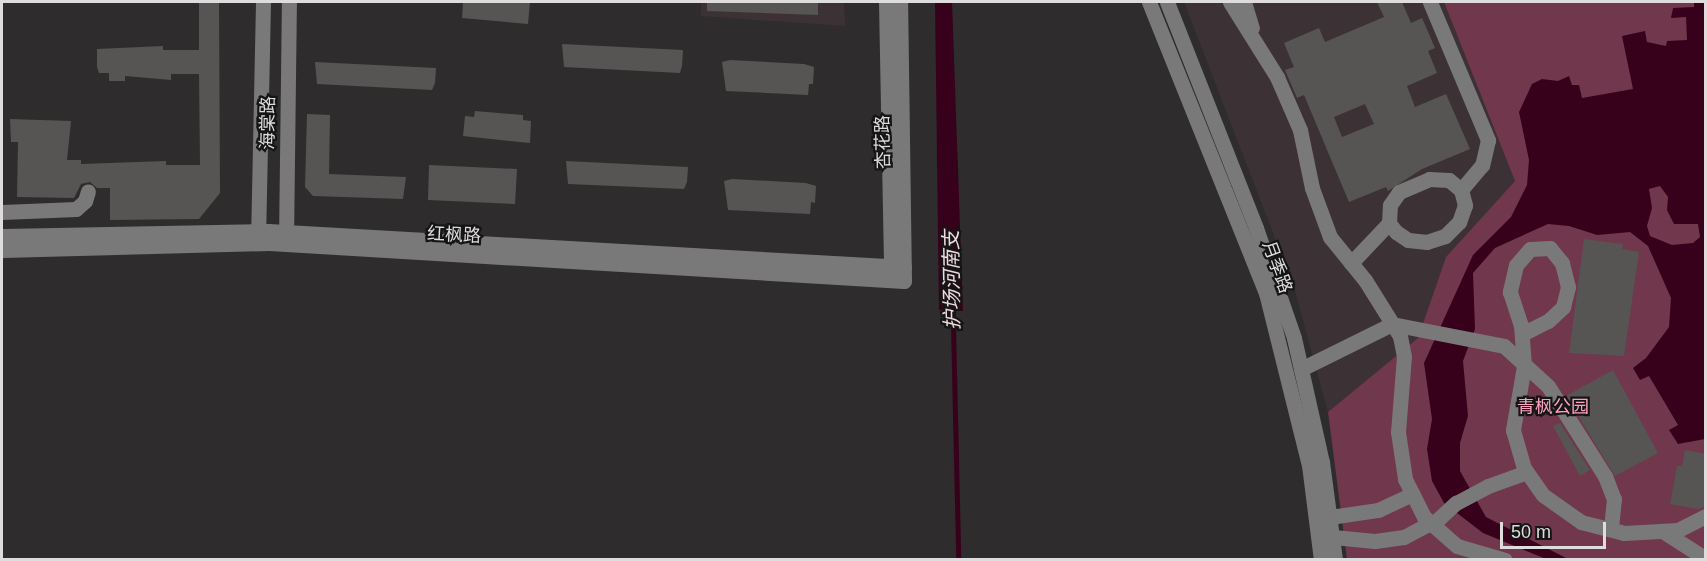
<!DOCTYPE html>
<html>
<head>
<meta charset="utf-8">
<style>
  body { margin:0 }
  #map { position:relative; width:1707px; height:561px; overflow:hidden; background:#2f2c2d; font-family:Arial,"Noto Sans SC",sans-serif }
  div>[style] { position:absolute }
  .built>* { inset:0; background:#3c3235 }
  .green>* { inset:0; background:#71374c }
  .water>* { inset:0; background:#38011b }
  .stream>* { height:4.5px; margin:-2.25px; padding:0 2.25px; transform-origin:2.25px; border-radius:2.25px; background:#38011b }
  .building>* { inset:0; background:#575454 }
  .minor>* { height:15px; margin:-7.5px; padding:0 7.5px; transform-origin:7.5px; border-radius:7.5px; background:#7a7979 }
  span { translate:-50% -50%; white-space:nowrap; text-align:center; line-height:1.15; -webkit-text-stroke:4.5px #161515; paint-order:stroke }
  .street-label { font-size:18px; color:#dedcdc }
  .park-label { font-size:18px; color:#fba1bf }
  .water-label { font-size:20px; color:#f1d9e0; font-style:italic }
  .frame { position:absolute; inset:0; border:3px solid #dedcdc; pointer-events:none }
  .scale { position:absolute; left:1500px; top:522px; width:106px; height:27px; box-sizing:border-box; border:3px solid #dedcdc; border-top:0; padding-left:8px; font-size:18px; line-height:21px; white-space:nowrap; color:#dedcdc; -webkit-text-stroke:4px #161515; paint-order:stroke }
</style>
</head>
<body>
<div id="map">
  <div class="built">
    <i style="clip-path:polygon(701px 2px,844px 2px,845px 26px,701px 16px)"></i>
    <i style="clip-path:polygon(1184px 2px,1444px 2px,1515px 181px,1446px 257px,1418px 338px,1328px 412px,1294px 287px)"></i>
  </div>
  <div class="green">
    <i style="clip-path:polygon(1444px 2px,1705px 2px,1705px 559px,1347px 559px,1328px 412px,1418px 338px,1446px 257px,1515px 181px)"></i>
  </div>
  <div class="water">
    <i style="clip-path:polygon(935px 2px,952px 2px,963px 311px,939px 310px)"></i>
    <i style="clip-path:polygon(evenodd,1694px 2px,1705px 2px,1705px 439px,1678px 444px,1669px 430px,1678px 425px,1649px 376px,1640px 380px,1633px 368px,1646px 358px,1669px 327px,1671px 298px,1648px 246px,1630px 232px,1597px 235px,1569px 226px,1548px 224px,1495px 248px,1473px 273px,1475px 329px,1463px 361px,1468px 416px,1460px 443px,1460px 471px,1486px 517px,1568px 559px,1546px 559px,1483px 533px,1444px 503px,1432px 481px,1427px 449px,1432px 419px,1424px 363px,1473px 255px,1511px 217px,1527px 185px,1529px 160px,1519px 112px,1532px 84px,1542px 79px,1558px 81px,1569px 76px,1572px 85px,1579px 85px,1582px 98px,1633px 89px,1622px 36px,1645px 31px,1647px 42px,1666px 46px,1667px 41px,1687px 40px,1686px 17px,1671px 18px,1673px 8px,1694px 7px,1694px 2px,1660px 186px,1668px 197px,1667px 210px,1674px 224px,1698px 224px,1700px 237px,1693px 243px,1672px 245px,1650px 236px,1647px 226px,1652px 208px,1649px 189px,1660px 186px)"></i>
  </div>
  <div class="stream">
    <i style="left:953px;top:304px;width:256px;rotate:88.7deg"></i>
  </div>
  <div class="building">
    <i style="clip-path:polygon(199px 2px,219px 2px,220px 193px,199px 219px,110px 220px,110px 188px,97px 188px,90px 182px,81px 184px,74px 198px,17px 197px,18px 142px,11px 142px,10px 119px,71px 121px,67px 160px,81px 160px,81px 164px,166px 161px,166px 165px,200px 165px,199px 74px,171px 74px,171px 80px,125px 76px,125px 81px,109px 81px,109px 73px,99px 73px,97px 67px,97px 49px,163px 46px,163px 50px,199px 50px)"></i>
    <i style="clip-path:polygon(463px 2px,530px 2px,528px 24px,462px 18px)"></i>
    <i style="clip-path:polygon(707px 2px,818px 2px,818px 15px,707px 11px)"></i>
    <i style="clip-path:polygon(evenodd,1377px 2px,1402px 2px,1411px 23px,1422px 18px,1435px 48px,1428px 51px,1437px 73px,1407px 86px,1415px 107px,1446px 94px,1470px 149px,1422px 169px,1388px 191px,1386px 187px,1349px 202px,1304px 95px,1297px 98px,1285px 70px,1294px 67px,1284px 43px,1319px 28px,1325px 42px,1384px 17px,1377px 2px,1365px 104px,1374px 124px,1342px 137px,1334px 117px,1365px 104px)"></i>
    <i style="clip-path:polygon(562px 44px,683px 50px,682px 66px,680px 73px,564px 67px)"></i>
    <i style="clip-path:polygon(730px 60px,804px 64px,814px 67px,813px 84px,809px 84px,808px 95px,726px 91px,722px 62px)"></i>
    <i style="clip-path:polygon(315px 62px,436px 68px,435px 83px,432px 90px,317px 84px)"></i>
    <i style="clip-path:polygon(475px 111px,523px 115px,523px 120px,531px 121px,530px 143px,463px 136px,465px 116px,474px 117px)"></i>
    <i style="clip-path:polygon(307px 114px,330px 115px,329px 174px,406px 177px,403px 199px,313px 196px,305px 187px)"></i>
    <i style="clip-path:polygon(566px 161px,688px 167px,687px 182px,684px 189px,568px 184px)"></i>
    <i style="clip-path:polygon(429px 165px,517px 169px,515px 204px,428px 200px)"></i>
    <i style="clip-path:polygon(732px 179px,806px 183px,816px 186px,815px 203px,811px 202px,810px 214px,728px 210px,724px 181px)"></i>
    <i style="clip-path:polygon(1584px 239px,1623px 244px,1622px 249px,1639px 252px,1624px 356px,1569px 353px)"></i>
    <i style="clip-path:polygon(1613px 370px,1658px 453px,1615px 476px,1566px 396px)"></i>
    <i style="clip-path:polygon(1560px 423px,1590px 470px,1580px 476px,1553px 426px)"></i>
    <i style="clip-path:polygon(1685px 450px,1706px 454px,1706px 506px,1698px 509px,1670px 504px,1677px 466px,1682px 466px)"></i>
  </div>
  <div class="minor">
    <i style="left:886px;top:2px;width:272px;rotate:88.9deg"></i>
    <i style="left:1149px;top:2px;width:314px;rotate:68.1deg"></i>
    <i style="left:1266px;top:293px;width:177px;rotate:76deg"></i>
    <i style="left:1309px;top:465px;width:96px;rotate:82.8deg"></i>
    <i style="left:1167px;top:2px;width:243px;rotate:68.5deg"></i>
    <i style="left:1256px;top:228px;width:116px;rotate:70.9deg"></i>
    <i style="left:1294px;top:338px;width:127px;rotate:77.3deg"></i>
    <i style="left:1322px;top:462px;width:99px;rotate:82.4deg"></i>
    <i style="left:1230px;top:2px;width:89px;rotate:57.9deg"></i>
    <i style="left:1277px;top:77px;width:58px;rotate:66.5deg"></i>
    <i style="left:1300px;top:130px;width:59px;rotate:78.3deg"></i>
    <i style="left:1312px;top:188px;width:52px;rotate:69.8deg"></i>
    <i style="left:1330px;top:237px;width:55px;rotate:50.9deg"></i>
    <i style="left:1365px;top:280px;width:66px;rotate:58deg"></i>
    <i style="left:1400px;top:336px;width:20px;rotate:79deg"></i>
    <i style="left:1404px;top:356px;width:76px;rotate:94.5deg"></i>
    <i style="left:1398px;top:432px;width:48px;rotate:81.5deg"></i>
    <i style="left:1405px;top:479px;width:42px;rotate:63.4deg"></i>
    <i style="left:1424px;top:517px;width:44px;rotate:41.3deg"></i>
    <i style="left:1457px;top:546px;width:50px;rotate:16.3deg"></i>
    <i style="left:1244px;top:2px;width:27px;rotate:73deg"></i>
    <i style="left:1430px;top:2px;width:150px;rotate:67.2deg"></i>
    <i style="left:1488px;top:140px;width:26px;rotate:103deg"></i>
    <i style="left:1482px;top:165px;width:33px;rotate:130deg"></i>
    <i style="left:2px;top:212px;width:74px;rotate:-2.3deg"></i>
    <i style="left:76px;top:209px;width:12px;rotate:-42deg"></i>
    <i style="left:85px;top:201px;width:10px;rotate:-73deg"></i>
    <i style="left:2px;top:236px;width:266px;rotate:-1.1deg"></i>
    <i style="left:268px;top:231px;width:637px;rotate:3.24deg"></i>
    <i style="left:258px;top:241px;width:239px;rotate:-88.8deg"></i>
    <i style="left:286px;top:241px;width:239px;rotate:-89.3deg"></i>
    <i style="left:2px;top:250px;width:267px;rotate:-1.5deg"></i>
    <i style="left:269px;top:243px;width:636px;rotate:3.42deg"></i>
    <i style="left:904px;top:281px;width:279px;rotate:-90.8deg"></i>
    <i style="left:1351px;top:263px;width:55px;rotate:-46.5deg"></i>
    <i style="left:1389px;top:223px;width:18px;rotate:-87deg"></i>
    <i style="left:1390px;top:205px;width:16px;rotate:-55deg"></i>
    <i style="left:1399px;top:192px;width:33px;rotate:-23deg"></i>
    <i style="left:1429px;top:179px;width:20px;rotate:3deg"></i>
    <i style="left:1449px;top:180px;width:16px;rotate:40deg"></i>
    <i style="left:1461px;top:190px;width:16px;rotate:75deg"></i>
    <i style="left:1465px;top:205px;width:18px;rotate:109deg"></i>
    <i style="left:1459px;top:222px;width:20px;rotate:135deg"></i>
    <i style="left:1445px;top:236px;width:19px;rotate:162deg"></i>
    <i style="left:1427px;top:242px;width:19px;rotate:-174deg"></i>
    <i style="left:1408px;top:240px;width:14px;rotate:-146deg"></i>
    <i style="left:1396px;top:232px;width:11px;rotate:-128deg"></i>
    <i style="left:1522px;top:334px;width:29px;rotate:-27deg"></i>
    <i style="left:1548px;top:321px;width:21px;rotate:-43deg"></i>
    <i style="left:1563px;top:307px;width:21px;rotate:-76deg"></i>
    <i style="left:1568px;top:287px;width:25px;rotate:-104deg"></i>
    <i style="left:1562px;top:263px;width:19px;rotate:-129deg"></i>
    <i style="left:1550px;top:248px;width:20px;rotate:177deg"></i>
    <i style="left:1530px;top:249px;width:21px;rotate:131deg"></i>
    <i style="left:1516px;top:265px;width:28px;rotate:103deg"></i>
    <i style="left:1510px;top:292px;width:35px;rotate:72deg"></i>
    <i style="left:1521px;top:325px;width:41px;rotate:85.8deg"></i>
    <i style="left:1524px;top:366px;width:65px;rotate:99.8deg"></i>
    <i style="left:1513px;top:430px;width:40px;rotate:74deg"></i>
    <i style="left:1524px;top:468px;width:33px;rotate:55deg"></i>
    <i style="left:1543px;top:495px;width:47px;rotate:35.4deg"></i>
    <i style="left:1581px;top:522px;width:44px;rotate:14.3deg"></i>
    <i style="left:1624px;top:533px;width:54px;rotate:-3.2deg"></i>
    <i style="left:1678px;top:530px;width:31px;rotate:-27deg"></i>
    <i style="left:1301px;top:369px;width:102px;rotate:-26.3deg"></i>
    <i style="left:1392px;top:324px;width:114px;rotate:11.1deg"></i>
    <i style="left:1504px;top:346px;width:59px;rotate:42.3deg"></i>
    <i style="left:1548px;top:386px;width:107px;rotate:57.7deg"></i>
    <i style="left:1605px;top:476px;width:25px;rotate:69deg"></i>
    <i style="left:1614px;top:499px;width:30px;rotate:96deg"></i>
    <i style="left:1330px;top:517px;width:49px;rotate:-8.3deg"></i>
    <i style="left:1378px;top:510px;width:38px;rotate:-25deg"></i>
    <i style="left:1432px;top:525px;width:33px;rotate:-43deg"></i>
    <i style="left:1456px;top:503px;width:36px;rotate:-28deg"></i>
    <i style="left:1488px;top:486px;width:41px;rotate:-19.7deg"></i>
    <i style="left:1664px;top:532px;width:50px;rotate:32.7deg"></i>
    <i style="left:1333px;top:537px;width:42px;rotate:5.4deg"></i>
    <i style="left:1375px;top:541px;width:29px;rotate:-8deg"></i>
    <i style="left:1404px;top:537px;width:30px;rotate:-28deg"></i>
  </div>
  <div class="street-label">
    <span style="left:268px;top:123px;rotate:-89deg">海棠路</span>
    <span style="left:883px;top:142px;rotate:-91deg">杏花路</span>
    <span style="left:454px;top:235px;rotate:3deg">红枫路</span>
    <span style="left:1277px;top:267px;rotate:70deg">月季路</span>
  </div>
  <div class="park-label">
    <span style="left:1553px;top:407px">青枫公园</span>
  </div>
  <div class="water-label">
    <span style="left:952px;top:280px;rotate:-91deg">护场河南支</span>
  </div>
  <div class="frame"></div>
  <div class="scale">50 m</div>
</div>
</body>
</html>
